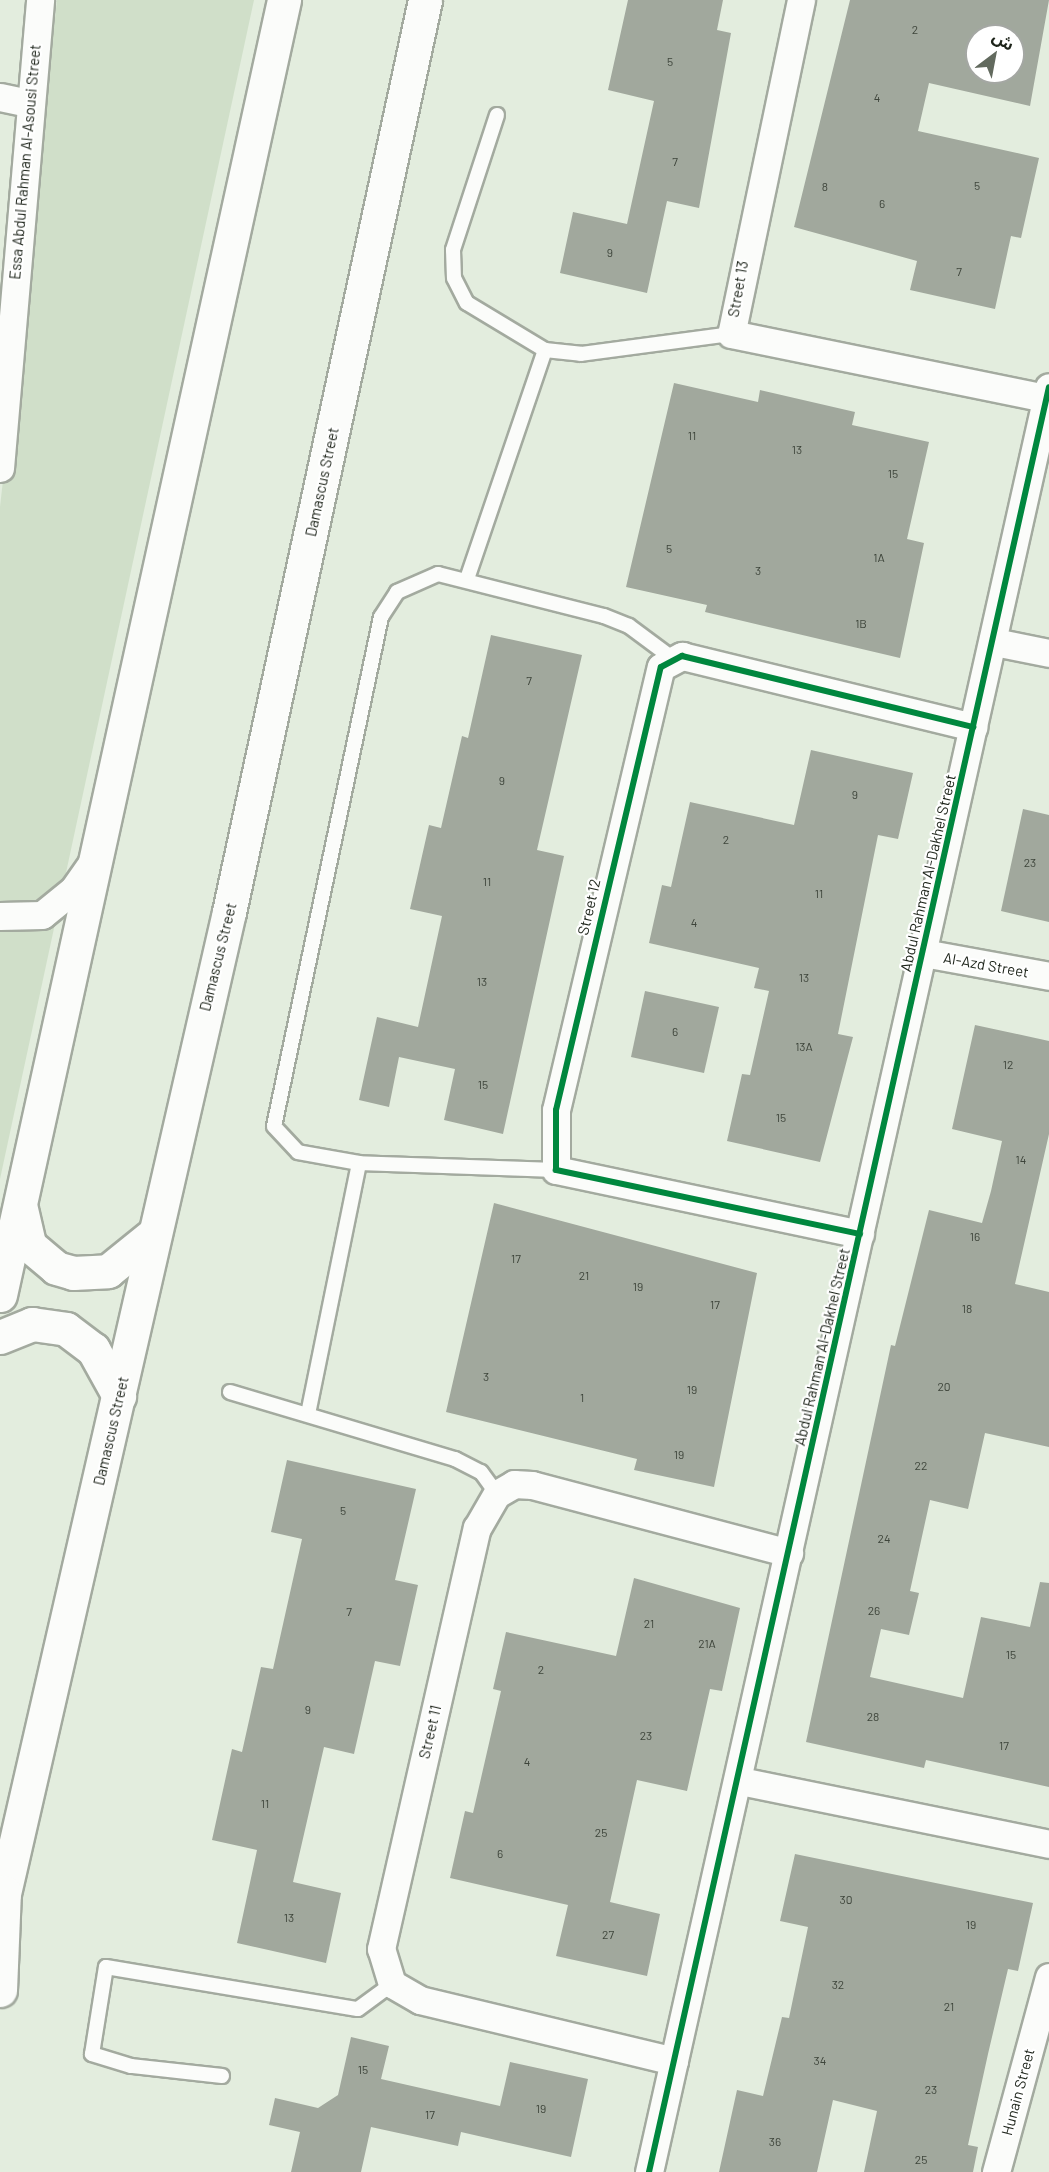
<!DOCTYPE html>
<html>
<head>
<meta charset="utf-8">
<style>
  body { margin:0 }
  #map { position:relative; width:1049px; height:2172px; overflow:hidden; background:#e3edde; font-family:Barlow,"Noto Sans Arabic",sans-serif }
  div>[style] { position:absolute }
  .green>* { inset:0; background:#d0dfc9 }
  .building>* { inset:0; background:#a1a89d }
  .roads { filter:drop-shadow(2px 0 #a3aa9f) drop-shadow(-2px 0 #a3aa9f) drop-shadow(0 2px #a3aa9f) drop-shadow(0 -2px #a3aa9f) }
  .lane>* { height:14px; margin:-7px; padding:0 7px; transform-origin:7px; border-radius:7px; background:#fbfcfa }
  .street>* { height:27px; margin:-13.5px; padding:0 13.5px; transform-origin:13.5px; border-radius:13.5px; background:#fbfcfa }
  .primary>* { height:33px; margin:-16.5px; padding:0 16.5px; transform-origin:16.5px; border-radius:16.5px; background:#fbfcfa }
  .highway>* { height:33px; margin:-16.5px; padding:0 16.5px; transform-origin:16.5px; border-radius:16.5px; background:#fbfcfa }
  .cycleway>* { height:6px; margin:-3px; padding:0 3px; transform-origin:3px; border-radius:3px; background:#00873e }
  span { translate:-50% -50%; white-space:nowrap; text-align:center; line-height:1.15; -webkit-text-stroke:4.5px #fff; paint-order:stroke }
  .number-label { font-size:12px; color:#3d443a }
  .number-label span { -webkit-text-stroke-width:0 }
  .street-label { font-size:15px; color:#1c2319 }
  .north { position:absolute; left:965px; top:24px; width:60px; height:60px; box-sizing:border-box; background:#fff; border:2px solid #a4a7a3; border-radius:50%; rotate:32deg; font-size:16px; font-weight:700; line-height:24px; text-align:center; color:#1c2319 }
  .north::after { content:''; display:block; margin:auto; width:21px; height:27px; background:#626a5e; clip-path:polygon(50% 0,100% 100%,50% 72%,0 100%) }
</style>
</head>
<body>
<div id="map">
  <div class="green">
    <i style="clip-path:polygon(57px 0,254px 0,0 1179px,0 507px)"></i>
  </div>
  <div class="building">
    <i style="clip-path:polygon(628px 0,723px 0,717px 30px,731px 33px,699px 208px,667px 201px,647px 293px,560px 273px,573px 212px,627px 224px,654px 101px,608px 90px)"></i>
    <i style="clip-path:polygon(evenodd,850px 0,1049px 0,1030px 106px,929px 83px,918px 131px,1039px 158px,1021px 238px,1011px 236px,995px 309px,910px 290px,917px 261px,794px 227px,850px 0,977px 36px,1013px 36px,1013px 72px,977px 72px,977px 36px)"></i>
    <i style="clip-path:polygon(674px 383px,758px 402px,760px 390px,855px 412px,852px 425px,929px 442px,907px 539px,924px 543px,900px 658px,705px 612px,707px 605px,626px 587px)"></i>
    <i style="clip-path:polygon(491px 635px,582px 655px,537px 850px,564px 856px,503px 1134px,444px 1120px,455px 1069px,399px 1057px,389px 1107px,359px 1100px,377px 1017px,418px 1027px,442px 916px,410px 909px,429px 825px,441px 828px,462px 736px,468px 738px)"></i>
    <i style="clip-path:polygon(811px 750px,913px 773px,898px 839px,878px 835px,838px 1034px,853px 1037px,820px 1162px,727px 1141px,742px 1074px,750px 1075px,769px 991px,754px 988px,759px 968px,649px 943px,662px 885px,671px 887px,690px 802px,794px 825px)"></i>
    <i style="clip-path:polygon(1023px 809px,1049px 815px,1049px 922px,1001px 911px)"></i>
    <i style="clip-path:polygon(645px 991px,719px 1007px,704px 1073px,631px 1057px)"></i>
    <i style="clip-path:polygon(975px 1025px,1049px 1041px,1049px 1134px,1015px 1284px,1049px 1292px,1049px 1447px,985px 1433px,968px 1509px,930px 1500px,910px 1591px,919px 1593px,909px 1635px,881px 1629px,870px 1677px,963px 1698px,981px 1617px,1030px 1627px,1040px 1582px,1049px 1583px,1049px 1787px,926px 1760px,924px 1768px,806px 1742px,891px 1345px,895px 1346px,929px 1210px,982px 1223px,991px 1191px,1002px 1141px,952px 1129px)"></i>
    <i style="clip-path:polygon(494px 1203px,757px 1273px,714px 1487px,634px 1470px,637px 1459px,446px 1412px)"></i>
    <i style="clip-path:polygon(287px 1460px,416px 1489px,395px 1580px,418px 1585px,400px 1666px,375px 1661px,354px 1754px,324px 1747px,293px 1882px,341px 1893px,326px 1963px,237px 1943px,257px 1850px,212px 1840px,232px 1749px,242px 1752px,261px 1667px,273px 1669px,302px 1539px,271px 1532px)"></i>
    <i style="clip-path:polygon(634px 1578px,740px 1608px,722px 1691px,710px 1689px,687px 1791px,637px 1780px,610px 1902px,660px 1914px,647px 1976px,556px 1956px,568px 1905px,450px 1878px,465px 1811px,473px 1813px,501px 1691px,493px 1689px,506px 1632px,616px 1656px)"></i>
    <i style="clip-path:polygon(795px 1854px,1033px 1903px,1018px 1971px,1008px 1969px,988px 2054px,968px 2145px,978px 2147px,973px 2172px,864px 2172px,877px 2111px,833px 2100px,817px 2172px,719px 2172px,737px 2090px,763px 2096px,782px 2017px,789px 2018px,808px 1927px,780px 1921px)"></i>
    <i style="clip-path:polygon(351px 2037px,389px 2046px,381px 2079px,500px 2106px,510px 2062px,588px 2079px,571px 2157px,461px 2132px,458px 2146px,371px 2127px,361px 2172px,291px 2172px,300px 2132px,269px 2125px,275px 2098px,318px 2108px,338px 2095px)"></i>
  </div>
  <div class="roads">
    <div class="lane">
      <i style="left:497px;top:115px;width:142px;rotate:108.1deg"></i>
      <i style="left:453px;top:250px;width:28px;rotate:88deg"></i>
      <i style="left:454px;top:278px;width:28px;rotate:63deg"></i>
      <i style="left:467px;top:303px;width:91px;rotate:31.1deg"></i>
      <i style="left:545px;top:350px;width:36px;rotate:6deg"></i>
      <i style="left:581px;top:354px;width:151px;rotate:-7.6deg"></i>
      <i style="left:467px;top:579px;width:242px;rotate:-71.2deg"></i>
      <i style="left:556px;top:1170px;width:197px;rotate:-178deg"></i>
      <i style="left:359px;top:1163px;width:62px;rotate:-169.8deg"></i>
      <i style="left:298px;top:1152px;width:35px;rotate:-133deg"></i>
      <i style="left:274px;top:1126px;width:520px;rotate:-78.13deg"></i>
      <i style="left:381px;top:617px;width:30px;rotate:-57deg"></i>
      <i style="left:397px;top:592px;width:45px;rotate:-23.7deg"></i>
      <i style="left:438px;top:574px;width:171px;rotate:14.2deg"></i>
      <i style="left:604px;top:616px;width:27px;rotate:22deg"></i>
      <i style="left:629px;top:626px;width:54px;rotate:36.7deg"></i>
      <i style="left:230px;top:1392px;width:235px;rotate:16.6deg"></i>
      <i style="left:455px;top:1459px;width:29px;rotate:27deg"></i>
      <i style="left:481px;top:1472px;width:27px;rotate:54deg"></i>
      <i style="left:308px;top:1414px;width:256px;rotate:-78.5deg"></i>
      <i style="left:222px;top:2076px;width:92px;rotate:-173.7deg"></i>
      <i style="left:131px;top:2066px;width:41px;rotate:-162.9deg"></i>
      <i style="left:92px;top:2054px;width:88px;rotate:-80.9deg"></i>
      <i style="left:106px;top:1967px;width:255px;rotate:9.5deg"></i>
      <i style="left:358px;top:2009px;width:42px;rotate:-36.3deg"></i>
    </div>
    <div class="street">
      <i style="left:801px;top:0;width:341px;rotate:101.8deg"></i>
      <i style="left:731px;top:334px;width:321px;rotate:11.5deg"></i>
      <i style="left:0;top:97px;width:29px;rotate:12deg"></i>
      <i style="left:0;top:468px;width:470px;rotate:-85.1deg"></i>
      <i style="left:994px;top:642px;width:56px;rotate:11.3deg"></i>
      <i style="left:0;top:916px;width:42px;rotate:-1.4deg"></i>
      <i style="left:42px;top:915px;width:40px;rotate:-39deg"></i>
      <i style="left:73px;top:890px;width:33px;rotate:-55deg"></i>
      <i style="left:923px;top:953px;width:128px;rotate:10.3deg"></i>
      <i style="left:860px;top:1234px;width:311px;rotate:-168.1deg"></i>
      <i style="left:556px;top:1170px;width:60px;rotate:-90deg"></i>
      <i style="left:556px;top:1110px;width:455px;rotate:-76.7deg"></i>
      <i style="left:661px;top:667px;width:24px;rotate:-28deg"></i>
      <i style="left:682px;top:656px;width:300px;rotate:13.7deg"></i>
      <i style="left:740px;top:1781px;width:315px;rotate:11.5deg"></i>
      <i style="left:674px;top:2061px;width:261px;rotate:-166.5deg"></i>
      <i style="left:420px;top:2000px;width:32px;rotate:-150deg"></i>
      <i style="left:392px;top:1984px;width:37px;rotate:-107deg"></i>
      <i style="left:381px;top:1949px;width:432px;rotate:-77.2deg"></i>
      <i style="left:477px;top:1528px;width:39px;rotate:-60deg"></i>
      <i style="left:497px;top:1494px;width:20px;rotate:-30deg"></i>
      <i style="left:514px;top:1484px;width:18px;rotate:3deg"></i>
      <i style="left:532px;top:1485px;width:266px;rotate:14.8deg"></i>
      <i style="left:649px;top:2172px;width:1829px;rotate:-77.37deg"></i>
      <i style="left:996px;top:2172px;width:202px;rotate:-74.8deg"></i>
    </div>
    <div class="primary">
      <i style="left:21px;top:1209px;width:37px;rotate:77deg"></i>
      <i style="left:29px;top:1245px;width:35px;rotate:40deg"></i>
      <i style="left:56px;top:1268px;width:18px;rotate:16deg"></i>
      <i style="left:73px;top:1273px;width:35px;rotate:-3deg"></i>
      <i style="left:108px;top:1271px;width:60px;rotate:-39deg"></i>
      <i style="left:0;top:1295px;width:1326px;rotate:-77.63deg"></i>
      <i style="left:0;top:1337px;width:35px;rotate:-22deg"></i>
      <i style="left:32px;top:1324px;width:34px;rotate:8deg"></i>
      <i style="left:66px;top:1329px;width:34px;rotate:37deg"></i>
      <i style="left:93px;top:1349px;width:54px;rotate:61deg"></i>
      <i style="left:0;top:1911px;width:1025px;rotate:-77.09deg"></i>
      <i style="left:229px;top:912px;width:933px;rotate:-77.87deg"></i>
    </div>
    <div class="highway">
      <i style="left:0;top:1990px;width:98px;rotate:-87.7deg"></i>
    </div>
  </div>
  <div class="cycleway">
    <i style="left:860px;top:1234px;width:311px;rotate:-168.1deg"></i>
    <i style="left:556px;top:1170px;width:60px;rotate:-90deg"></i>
    <i style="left:556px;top:1110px;width:455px;rotate:-76.7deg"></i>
    <i style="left:661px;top:667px;width:24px;rotate:-28deg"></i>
    <i style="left:682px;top:656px;width:300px;rotate:13.7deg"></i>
    <i style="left:649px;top:2172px;width:1829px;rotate:-77.37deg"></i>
  </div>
  <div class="number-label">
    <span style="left:915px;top:30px">2</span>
    <span style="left:670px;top:62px">5</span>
    <span style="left:877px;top:98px">4</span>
    <span style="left:675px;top:162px">7</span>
    <span style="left:977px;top:186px">5</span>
    <span style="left:825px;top:187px">8</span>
    <span style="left:882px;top:204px">6</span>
    <span style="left:610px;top:253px">9</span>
    <span style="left:959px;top:272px">7</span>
    <span style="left:692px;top:436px">11</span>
    <span style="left:797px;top:450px">13</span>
    <span style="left:893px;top:474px">15</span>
    <span style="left:669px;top:549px">5</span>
    <span style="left:879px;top:558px">1A</span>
    <span style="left:758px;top:571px">3</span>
    <span style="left:861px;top:624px">1B</span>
    <span style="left:529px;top:681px">7</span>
    <span style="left:502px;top:781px">9</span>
    <span style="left:855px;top:795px">9</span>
    <span style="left:726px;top:840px">2</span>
    <span style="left:1030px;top:863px">23</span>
    <span style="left:487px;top:882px">11</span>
    <span style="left:819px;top:894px">11</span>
    <span style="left:694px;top:923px">4</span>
    <span style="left:804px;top:978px">13</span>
    <span style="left:482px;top:982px">13</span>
    <span style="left:675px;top:1032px">6</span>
    <span style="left:804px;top:1047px">13A</span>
    <span style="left:1008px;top:1065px">12</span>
    <span style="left:483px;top:1085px">15</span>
    <span style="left:781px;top:1118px">15</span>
    <span style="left:1021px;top:1160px">14</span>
    <span style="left:975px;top:1237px">16</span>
    <span style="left:516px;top:1259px">17</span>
    <span style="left:584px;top:1276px">21</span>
    <span style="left:638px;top:1287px">19</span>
    <span style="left:715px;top:1305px">17</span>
    <span style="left:967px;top:1309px">18</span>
    <span style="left:486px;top:1377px">3</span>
    <span style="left:944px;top:1387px">20</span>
    <span style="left:692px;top:1390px">19</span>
    <span style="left:582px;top:1398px">1</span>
    <span style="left:679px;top:1455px">19</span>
    <span style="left:921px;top:1466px">22</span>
    <span style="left:343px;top:1511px">5</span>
    <span style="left:884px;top:1539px">24</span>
    <span style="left:874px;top:1611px">26</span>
    <span style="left:349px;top:1612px">7</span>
    <span style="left:649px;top:1624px">21</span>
    <span style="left:707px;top:1644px">21A</span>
    <span style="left:1011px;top:1655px">15</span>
    <span style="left:541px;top:1670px">2</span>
    <span style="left:308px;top:1710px">9</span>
    <span style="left:873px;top:1717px">28</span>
    <span style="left:646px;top:1736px">23</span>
    <span style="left:1004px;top:1746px">17</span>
    <span style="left:527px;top:1762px">4</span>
    <span style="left:265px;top:1804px">11</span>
    <span style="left:601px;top:1833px">25</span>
    <span style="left:500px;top:1854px">6</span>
    <span style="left:846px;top:1900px">30</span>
    <span style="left:289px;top:1918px">13</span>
    <span style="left:971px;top:1925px">19</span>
    <span style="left:608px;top:1935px">27</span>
    <span style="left:838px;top:1985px">32</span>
    <span style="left:949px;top:2007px">21</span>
    <span style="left:820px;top:2061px">34</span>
    <span style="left:363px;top:2070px">15</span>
    <span style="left:931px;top:2090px">23</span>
    <span style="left:541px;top:2109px">19</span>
    <span style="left:430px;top:2115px">17</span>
    <span style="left:775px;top:2142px">36</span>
    <span style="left:921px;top:2160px">25</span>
  </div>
  <div class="street-label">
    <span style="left:25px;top:162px;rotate:-85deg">Essa Abdul Rahman Al-Asousi Street</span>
    <span style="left:738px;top:289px;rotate:-80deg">Street 13</span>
    <span style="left:322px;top:482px;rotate:-78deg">Damascus Street</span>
    <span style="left:928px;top:873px;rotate:-77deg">Abdul Rahman Al-Dakhel Street</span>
    <span style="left:589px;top:907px;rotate:-77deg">Street 12</span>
    <span style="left:218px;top:957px;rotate:-76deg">Damascus Street</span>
    <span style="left:986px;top:965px;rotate:10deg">Al-Azd Street</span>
    <span style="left:822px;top:1347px;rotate:-77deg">Abdul Rahman Al-Dakhel Street</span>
    <span style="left:111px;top:1431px;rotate:-77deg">Damascus Street</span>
    <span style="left:430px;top:1732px;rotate:-77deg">Street 11</span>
    <span style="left:1018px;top:2092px;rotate:-75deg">Hunain Street</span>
  </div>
  <div class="north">ش</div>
</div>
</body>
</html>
